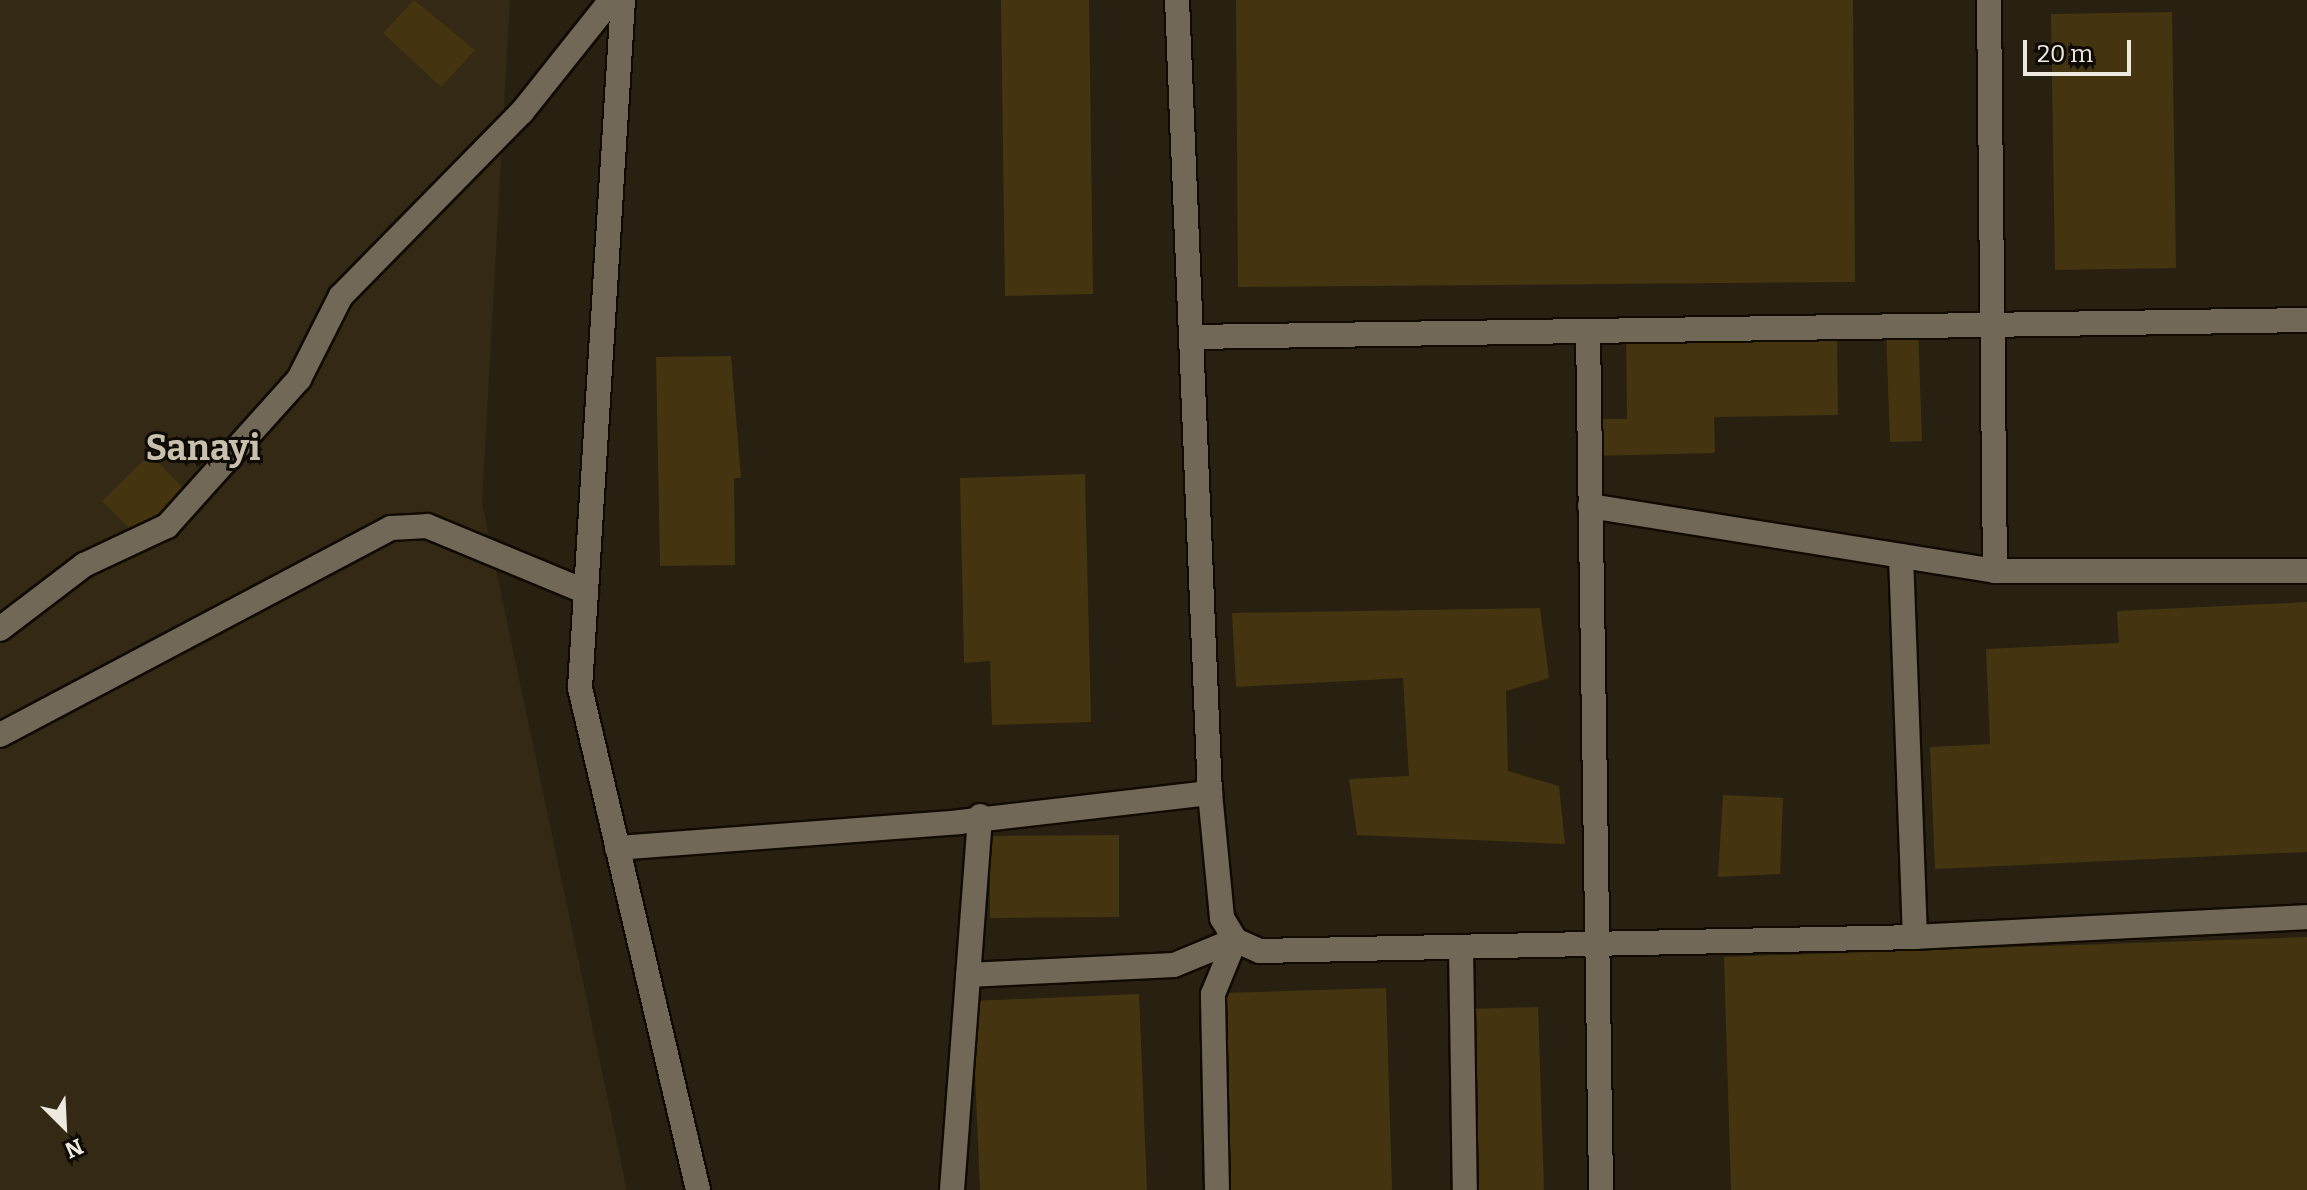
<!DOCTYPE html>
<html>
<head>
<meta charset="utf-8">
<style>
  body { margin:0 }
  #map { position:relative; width:2307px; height:1190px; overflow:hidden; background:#282011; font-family:Bitter,serif }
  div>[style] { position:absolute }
  .built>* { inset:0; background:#342914 }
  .building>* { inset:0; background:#453410 }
  .roads { filter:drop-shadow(2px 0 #100a01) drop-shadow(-2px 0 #100a01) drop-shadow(0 2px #100a01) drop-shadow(0 -2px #100a01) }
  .minor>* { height:24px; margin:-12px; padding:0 12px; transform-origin:12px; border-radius:12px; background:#716857 }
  span { translate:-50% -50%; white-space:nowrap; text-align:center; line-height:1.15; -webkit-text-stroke:6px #0e0a05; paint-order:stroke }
  .district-label { font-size:36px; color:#c9bfad; font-weight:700 }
  .north { position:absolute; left:24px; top:1086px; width:80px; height:80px; -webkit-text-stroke:6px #0e0a05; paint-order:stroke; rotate:156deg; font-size:22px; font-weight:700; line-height:32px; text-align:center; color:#eee9df }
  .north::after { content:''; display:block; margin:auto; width:28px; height:36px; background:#eee9df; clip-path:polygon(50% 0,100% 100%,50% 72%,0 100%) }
  .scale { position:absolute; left:2023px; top:40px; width:108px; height:36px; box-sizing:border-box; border:4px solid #eee9df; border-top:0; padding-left:10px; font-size:24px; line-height:28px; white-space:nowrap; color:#eee9df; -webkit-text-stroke:6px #0e0a05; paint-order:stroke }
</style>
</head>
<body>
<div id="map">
  <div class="built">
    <i style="clip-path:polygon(0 0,510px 0,482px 503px,627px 1190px,0 1190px)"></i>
  </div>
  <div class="building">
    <i style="clip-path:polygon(414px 0,475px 50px,441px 87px,383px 33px)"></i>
    <i style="clip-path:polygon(1001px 0,1089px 0,1093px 294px,1005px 296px)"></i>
    <i style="clip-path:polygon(1236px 0,1853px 0,1855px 282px,1238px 287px)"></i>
    <i style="clip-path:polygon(2172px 12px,2176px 268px,2055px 270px,2051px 14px)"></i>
    <i style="clip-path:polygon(1918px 327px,1922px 441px,1890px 442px,1886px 328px)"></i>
    <i style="clip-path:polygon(1837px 330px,1838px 415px,1714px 417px,1715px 453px,1593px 456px,1593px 419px,1627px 419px,1626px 334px)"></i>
    <i style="clip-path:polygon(731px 356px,741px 478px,734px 478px,735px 565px,660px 566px,656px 357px)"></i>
    <i style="clip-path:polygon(150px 454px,184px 489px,137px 536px,102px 501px)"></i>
    <i style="clip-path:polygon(1085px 474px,1091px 722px,992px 725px,990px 661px,964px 663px,960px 478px)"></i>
    <i style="clip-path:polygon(2307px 602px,2307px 852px,1935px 869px,1930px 747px,1990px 744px,1986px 649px,2119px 643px,2117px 611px)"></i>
    <i style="clip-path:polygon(1540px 608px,1549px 678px,1506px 691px,1508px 771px,1559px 786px,1565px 844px,1357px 835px,1349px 779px,1409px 776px,1403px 678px,1236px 687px,1232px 613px)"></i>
    <i style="clip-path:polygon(1723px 795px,1783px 798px,1780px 874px,1718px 877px)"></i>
    <i style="clip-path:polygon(1119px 835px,1119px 917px,990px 918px,990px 836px)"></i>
    <i style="clip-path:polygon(2307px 937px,2307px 1190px,1731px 1190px,1724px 957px)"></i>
    <i style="clip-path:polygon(1386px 988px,1392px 1190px,1229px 1190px,1224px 993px)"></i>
    <i style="clip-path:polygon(1139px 994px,1147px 1190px,980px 1190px,972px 1001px)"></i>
    <i style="clip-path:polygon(1538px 1007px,1544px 1190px,1477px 1190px,1471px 1009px)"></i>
  </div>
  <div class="roads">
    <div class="minor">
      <i style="left:623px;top:0;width:689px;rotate:93.58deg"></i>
      <i style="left:580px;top:688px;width:516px;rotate:76.77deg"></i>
      <i style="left:1177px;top:0;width:794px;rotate:87.62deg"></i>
      <i style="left:1210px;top:793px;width:126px;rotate:84.5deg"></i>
      <i style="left:1222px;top:918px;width:26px;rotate:59deg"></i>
      <i style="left:1235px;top:940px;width:27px;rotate:24deg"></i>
      <i style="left:1260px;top:951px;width:655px;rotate:-1.22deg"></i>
      <i style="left:1915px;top:937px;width:393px;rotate:-2.9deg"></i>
      <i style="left:1989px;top:0;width:571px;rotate:89.4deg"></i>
      <i style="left:1588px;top:331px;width:859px;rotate:89.13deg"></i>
      <i style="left:1191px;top:337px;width:1116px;rotate:-0.87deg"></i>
      <i style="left:1590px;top:506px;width:410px;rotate:9.1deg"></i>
      <i style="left:1995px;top:571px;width:312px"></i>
      <i style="left:1901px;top:556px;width:381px;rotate:87.9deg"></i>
      <i style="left:0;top:629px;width:106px;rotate:-37.3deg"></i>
      <i style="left:84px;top:565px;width:92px;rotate:-25.2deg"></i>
      <i style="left:167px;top:526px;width:198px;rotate:-48.1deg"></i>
      <i style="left:299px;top:379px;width:93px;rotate:-63.2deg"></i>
      <i style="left:341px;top:296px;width:258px;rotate:-45.5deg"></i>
      <i style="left:522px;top:112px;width:143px;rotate:-51.5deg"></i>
      <i style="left:0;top:735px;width:442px;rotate:-27.9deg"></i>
      <i style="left:391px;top:528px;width:36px;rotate:-3deg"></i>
      <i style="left:427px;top:526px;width:172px;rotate:22.5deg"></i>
      <i style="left:617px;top:848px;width:343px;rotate:-4.3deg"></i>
      <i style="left:959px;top:822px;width:253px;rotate:-6.6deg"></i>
      <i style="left:1461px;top:947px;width:243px;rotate:89.1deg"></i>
      <i style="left:968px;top:975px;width:206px;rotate:-2.8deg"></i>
      <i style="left:1174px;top:965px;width:66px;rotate:-22.3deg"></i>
      <i style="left:952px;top:1190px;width:375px;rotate:-85.7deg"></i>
      <i style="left:1217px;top:1190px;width:196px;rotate:-91.2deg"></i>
      <i style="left:1213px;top:994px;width:58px;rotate:-67.8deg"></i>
    </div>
  </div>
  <div class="district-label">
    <span style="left:203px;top:449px">Sanayi</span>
  </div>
  <div class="north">N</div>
  <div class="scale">20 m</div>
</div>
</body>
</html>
